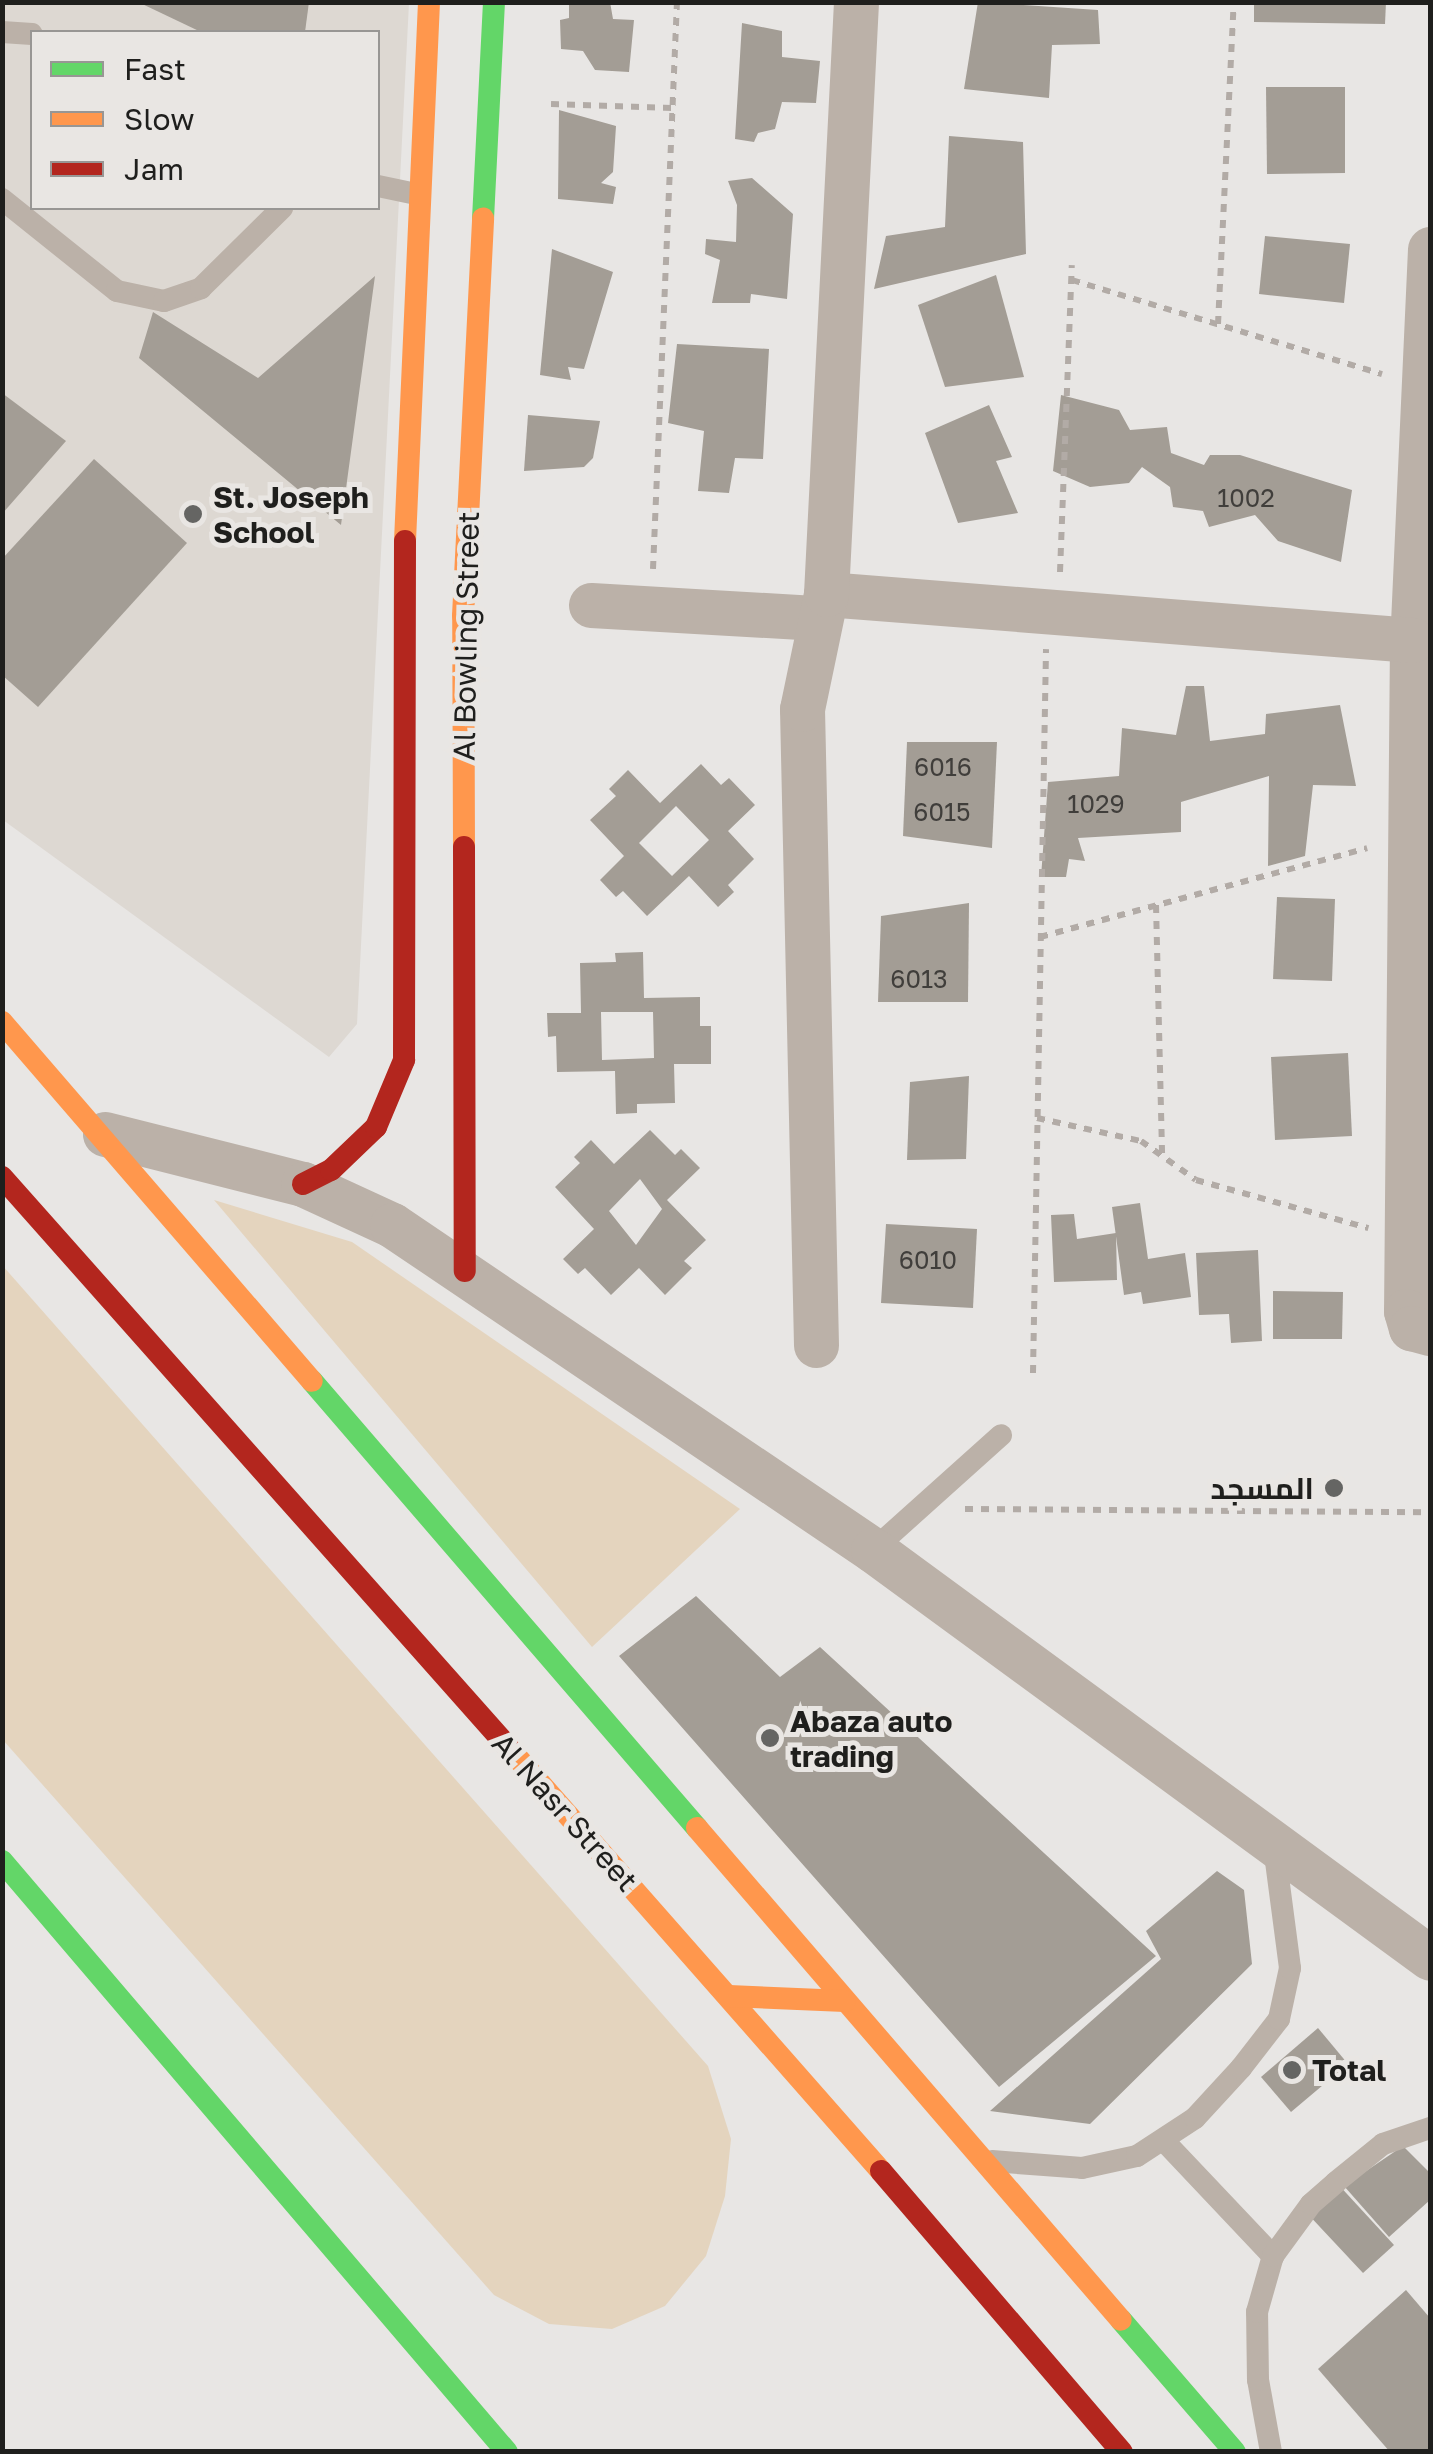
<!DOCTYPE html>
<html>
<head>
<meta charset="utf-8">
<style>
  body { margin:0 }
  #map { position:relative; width:1433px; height:2454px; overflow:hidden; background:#e8e6e4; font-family:"Golos Text",Cairo,sans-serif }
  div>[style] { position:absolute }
  .built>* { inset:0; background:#ddd8d2 }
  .green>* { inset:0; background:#e4d4be }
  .building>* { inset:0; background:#a39d95 }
  .path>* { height:6px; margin-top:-3px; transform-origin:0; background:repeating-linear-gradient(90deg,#b2aba6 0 8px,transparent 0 16px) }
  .lane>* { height:22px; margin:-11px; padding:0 11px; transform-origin:11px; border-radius:11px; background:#bbb1a8 }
  .street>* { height:45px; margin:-22.5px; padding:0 22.5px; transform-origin:22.5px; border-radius:22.5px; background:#bbb1a8 }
  .fast>* { height:22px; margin:-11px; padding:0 11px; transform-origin:11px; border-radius:11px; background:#63d668 }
  .slow>* { height:22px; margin:-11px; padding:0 11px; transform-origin:11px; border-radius:11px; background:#ff974d }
  .jam>* { height:22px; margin:-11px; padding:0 11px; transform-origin:11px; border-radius:11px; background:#b3261e }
  .dots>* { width:28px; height:28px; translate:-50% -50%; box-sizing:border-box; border:5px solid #e9e6e3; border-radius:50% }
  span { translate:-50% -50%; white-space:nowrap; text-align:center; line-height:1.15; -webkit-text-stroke:10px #e9e6e3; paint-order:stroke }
  .number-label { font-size:25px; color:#403e3b }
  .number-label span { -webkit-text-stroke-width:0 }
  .poi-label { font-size:30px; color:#1f1f1d; font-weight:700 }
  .left { translate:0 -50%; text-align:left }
  .right { translate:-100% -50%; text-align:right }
  .street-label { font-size:30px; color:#1f1f1d }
  .frame { position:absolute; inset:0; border:5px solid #1f1f1d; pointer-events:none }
  .legend { position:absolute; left:30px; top:30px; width:350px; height:180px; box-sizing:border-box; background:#e9e6e3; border:2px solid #989694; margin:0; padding:12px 18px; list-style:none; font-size:30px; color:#1f1f1d }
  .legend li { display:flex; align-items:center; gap:20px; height:50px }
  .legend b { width:50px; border:2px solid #989694 }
</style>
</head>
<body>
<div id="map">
  <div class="built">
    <i style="clip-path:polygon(evenodd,3px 3px,409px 3px,357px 1024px,329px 1057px,3px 820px,3px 3px,32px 32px,378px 32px,378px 208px,32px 208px,32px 32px)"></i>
  </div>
  <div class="green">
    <i style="clip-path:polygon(214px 1200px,352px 1242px,740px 1509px,592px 1647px)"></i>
    <i style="clip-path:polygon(2px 1265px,708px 2066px,731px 2139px,725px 2196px,706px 2256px,665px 2306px,612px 2329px,549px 2324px,494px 2295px,3px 1740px)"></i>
  </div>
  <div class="building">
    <i style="clip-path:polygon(138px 2px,309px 2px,305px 32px,201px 32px)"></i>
    <i style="clip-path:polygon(569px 2px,610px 2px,613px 19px,634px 20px,629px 72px,595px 70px,583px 51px,561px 49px,560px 20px,569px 18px)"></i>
    <i style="clip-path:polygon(978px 2px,1098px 10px,1100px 44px,1052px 45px,1049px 98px,964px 89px)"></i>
    <i style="clip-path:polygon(1254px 2px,1386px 2px,1385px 24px,1254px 22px)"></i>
    <i style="clip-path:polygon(742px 23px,782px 31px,782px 57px,820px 61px,816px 103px,782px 102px,775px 129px,758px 133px,754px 142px,735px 139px)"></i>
    <i style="clip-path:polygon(1266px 87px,1345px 87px,1345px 173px,1267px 174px)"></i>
    <i style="clip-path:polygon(559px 110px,616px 126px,613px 172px,601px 183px,616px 187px,613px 204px,558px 199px)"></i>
    <i style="clip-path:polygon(949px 136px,1023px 142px,1026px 254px,874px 289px,886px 236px,945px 227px)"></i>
    <i style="clip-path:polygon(752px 178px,793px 214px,787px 299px,751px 294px,750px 303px,712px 303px,720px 260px,705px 254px,706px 239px,736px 242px,737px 205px,728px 181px)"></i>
    <i style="clip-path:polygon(1265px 236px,1350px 244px,1344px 303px,1259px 294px)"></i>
    <i style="clip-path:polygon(552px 249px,613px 272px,584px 369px,568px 367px,571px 380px,540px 375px)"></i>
    <i style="clip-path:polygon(996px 275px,1024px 377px,945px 387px,918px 305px)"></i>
    <i style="clip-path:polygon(375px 276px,341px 525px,139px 358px,153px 312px,258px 378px)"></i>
    <i style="clip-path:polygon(677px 344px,769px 349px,763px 459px,735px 458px,729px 493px,698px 491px,704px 431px,668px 423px)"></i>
    <i style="clip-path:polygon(2px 393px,66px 441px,2px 514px)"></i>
    <i style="clip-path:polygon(1061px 395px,1119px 410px,1130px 430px,1167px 427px,1171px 453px,1204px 465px,1210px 455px,1240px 455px,1352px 490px,1341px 562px,1278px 541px,1255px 515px,1209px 527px,1203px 511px,1173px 507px,1170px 487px,1142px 467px,1129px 483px,1090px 487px,1053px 471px)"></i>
    <i style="clip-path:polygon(989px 405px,1012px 457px,996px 461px,1018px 513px,958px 523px,925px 433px)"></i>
    <i style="clip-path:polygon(528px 415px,600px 421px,593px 458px,584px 467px,524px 471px)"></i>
    <i style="clip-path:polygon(94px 459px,187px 543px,38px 707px,2px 675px,2px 559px)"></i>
    <i style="clip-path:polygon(1186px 686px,1204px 686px,1210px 741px,1265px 734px,1266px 714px,1340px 705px,1356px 786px,1313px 785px,1305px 856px,1268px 866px,1269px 776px,1181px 802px,1181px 832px,1078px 838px,1085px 861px,1069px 859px,1066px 877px,1041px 877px,1048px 782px,1119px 776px,1122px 728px,1176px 735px)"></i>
    <i style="clip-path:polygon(907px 742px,997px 742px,992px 848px,903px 836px)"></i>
    <i style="clip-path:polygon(evenodd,701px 764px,721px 785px,729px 778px,755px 805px,728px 831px,754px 859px,728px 885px,734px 892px,718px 907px,689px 876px,647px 916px,623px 891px,616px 897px,600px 880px,624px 856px,590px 820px,616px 796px,609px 789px,628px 770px,660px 803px,701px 764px,676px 806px,709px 840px,672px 876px,639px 843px,676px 806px)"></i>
    <i style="clip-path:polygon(1277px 897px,1335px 899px,1332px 981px,1273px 979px)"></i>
    <i style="clip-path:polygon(969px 903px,968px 1002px,878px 1002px,881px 916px)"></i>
    <i style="clip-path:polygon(evenodd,643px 952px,644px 998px,700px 997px,700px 1026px,711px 1026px,711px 1064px,674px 1064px,675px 1103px,637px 1104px,637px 1113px,616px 1114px,615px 1071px,557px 1072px,556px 1036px,548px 1037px,547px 1013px,581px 1013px,580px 963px,616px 962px,615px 953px,643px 952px,601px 1012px,653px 1012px,654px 1058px,602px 1060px,601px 1012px)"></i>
    <i style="clip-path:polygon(1348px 1053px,1352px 1136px,1275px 1140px,1271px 1057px)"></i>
    <i style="clip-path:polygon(969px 1076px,966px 1159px,907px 1160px,910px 1082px)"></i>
    <i style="clip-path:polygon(evenodd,650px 1130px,675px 1155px,681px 1149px,700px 1168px,667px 1200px,706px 1240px,684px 1261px,692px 1268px,665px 1295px,639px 1268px,611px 1295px,585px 1268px,578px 1274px,563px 1259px,594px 1229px,555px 1187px,580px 1163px,574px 1157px,591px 1140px,614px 1164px,650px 1130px,640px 1179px,662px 1209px,636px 1245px,609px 1211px,640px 1179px)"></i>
    <i style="clip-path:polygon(1140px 1203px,1148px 1259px,1185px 1253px,1191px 1297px,1143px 1304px,1141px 1292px,1124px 1295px,1112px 1207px)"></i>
    <i style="clip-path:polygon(1074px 1214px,1077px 1239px,1116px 1233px,1117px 1280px,1054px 1282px,1051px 1215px)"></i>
    <i style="clip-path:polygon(886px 1224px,977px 1229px,973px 1308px,881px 1303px)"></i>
    <i style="clip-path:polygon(1258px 1250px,1262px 1341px,1231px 1343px,1229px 1314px,1199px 1315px,1196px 1253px)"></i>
    <i style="clip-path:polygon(1273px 1291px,1343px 1292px,1342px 1339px,1273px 1339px)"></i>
    <i style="clip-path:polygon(696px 1596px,780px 1677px,820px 1647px,1156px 1956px,999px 2087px,619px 1656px)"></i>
    <i style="clip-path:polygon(1217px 1871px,1244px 1890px,1252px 1964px,1090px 2124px,990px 2111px,1161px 1959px,1146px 1931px)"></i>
    <i style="clip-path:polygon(1318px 2028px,1348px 2064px,1291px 2112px,1261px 2077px)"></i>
    <i style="clip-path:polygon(1403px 2146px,1430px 2173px,1430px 2200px,1389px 2237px,1344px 2186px)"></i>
    <i style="clip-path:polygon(1336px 2182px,1394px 2245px,1363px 2273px,1305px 2211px)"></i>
    <i style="clip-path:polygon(1406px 2290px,1430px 2318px,1430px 2452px,1390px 2452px,1318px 2369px)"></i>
  </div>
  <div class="path">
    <i style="left:551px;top:104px;width:121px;rotate:1.9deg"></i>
    <i style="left:1072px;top:280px;width:324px;rotate:16.9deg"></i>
    <i style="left:1218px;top:324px;width:322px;rotate:-87.2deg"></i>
    <i style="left:653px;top:569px;width:568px;rotate:-87.58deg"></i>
    <i style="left:1060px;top:572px;width:307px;rotate:-87.8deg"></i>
    <i style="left:1156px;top:905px;width:254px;rotate:88.6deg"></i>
    <i style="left:1040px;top:937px;width:339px;rotate:-15.2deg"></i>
    <i style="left:1037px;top:1118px;width:107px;rotate:12.5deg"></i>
    <i style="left:1141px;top:1141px;width:67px;rotate:35.3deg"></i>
    <i style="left:1196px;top:1180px;width:179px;rotate:15.6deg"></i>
    <i style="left:1033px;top:1373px;width:724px;rotate:-88.97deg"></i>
    <i style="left:965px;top:1509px;width:465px;rotate:0.4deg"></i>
  </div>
  <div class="lane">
    <i style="left:2px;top:32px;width:30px;rotate:4deg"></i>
    <i style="left:378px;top:186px;width:39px;rotate:12deg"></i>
    <i style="left:2px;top:199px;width:147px;rotate:38.7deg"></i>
    <i style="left:117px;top:291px;width:48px;rotate:12deg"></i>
    <i style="left:164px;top:301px;width:39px;rotate:-19deg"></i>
    <i style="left:201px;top:288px;width:114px;rotate:-44.6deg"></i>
    <i style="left:873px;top:1550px;width:172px;rotate:-41.9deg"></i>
    <i style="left:1166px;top:2143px;width:156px;rotate:46.6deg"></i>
    <i style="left:992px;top:2161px;width:90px;rotate:4.4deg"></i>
    <i style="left:1082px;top:2168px;width:56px;rotate:-12.3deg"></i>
    <i style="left:1137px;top:2156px;width:69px;rotate:-33.2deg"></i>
    <i style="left:1195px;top:2118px;width:68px;rotate:-47.4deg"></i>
    <i style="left:1241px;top:2068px;width:62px;rotate:-52.2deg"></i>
    <i style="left:1279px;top:2019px;width:52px;rotate:-77.8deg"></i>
    <i style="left:1290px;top:1968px;width:123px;rotate:-97.5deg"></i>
    <i style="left:1271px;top:2452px;width:73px;rotate:-100.2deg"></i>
    <i style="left:1258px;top:2380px;width:68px;rotate:-90.8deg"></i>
    <i style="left:1257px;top:2312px;width:58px;rotate:-74.1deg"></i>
    <i style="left:1273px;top:2256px;width:64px;rotate:-53.8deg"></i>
    <i style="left:1311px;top:2204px;width:33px;rotate:-41deg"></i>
    <i style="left:1336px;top:2182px;width:60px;rotate:-39deg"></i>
    <i style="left:1383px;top:2144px;width:50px;rotate:-18.8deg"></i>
  </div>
  <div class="street">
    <i style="left:1430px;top:249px;width:391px;rotate:92.6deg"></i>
    <i style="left:1412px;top:640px;width:671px;rotate:90.51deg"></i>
    <i style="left:1406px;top:1311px;width:18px;rotate:74deg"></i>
    <i style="left:1411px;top:1328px;width:20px;rotate:15deg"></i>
    <i style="left:826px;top:594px;width:588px;rotate:4.49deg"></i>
    <i style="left:591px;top:605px;width:228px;rotate:3.3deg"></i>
    <i style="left:105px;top:1134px;width:204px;rotate:14.2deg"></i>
    <i style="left:303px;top:1184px;width:98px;rotate:24.7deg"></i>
    <i style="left:392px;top:1225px;width:581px;rotate:34.05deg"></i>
    <i style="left:873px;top:1550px;width:690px;rotate:36.22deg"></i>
    <i style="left:816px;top:1345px;width:636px;rotate:-91.26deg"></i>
    <i style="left:802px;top:709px;width:117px;rotate:-78.2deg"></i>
    <i style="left:826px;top:594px;width:593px;rotate:-87.1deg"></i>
  </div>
  <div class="fast">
    <i style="left:483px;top:219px;width:217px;rotate:-87.1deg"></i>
    <i style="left:312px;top:1381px;width:590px;rotate:49.26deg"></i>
    <i style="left:2px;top:1861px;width:777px;rotate:49.49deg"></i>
    <i style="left:1121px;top:2320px;width:174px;rotate:49.2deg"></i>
  </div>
  <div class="slow">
    <i style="left:405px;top:541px;width:540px;rotate:-87.45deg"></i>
    <i style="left:464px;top:847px;width:231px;rotate:-90.2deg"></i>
    <i style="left:463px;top:616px;width:398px;rotate:-87.1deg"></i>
    <i style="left:2px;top:1022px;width:474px;rotate:49.2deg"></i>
    <i style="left:508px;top:1747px;width:565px;rotate:48.66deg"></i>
    <i style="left:697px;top:1828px;width:649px;rotate:49.25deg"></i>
    <i style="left:729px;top:1996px;width:116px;rotate:2.5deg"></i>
  </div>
  <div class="jam">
    <i style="left:464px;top:847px;width:424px;rotate:89.9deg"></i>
    <i style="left:2px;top:1177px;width:762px;rotate:48.4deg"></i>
    <i style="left:303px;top:1184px;width:31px;rotate:-27deg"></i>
    <i style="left:331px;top:1170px;width:62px;rotate:-43.7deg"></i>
    <i style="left:376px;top:1127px;width:73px;rotate:-67.3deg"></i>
    <i style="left:404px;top:1060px;width:519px;rotate:-89.89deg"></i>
    <i style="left:881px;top:2171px;width:370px;rotate:49.4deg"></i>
  </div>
  <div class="dots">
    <i style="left:193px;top:514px;background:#656563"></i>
    <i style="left:1334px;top:1488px;background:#656563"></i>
    <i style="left:770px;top:1738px;background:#656563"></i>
    <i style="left:1292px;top:2070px;background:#656563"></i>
  </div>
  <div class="number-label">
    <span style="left:1246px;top:498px">1002</span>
    <span style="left:943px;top:767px">6016</span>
    <span style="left:1096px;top:804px">1029</span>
    <span style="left:942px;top:812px">6015</span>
    <span style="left:919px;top:979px">6013</span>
    <span style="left:928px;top:1260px">6010</span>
  </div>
  <div class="poi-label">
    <span class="left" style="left:213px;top:514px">St. Joseph<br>School</span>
    <span class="right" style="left:1314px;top:1488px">المسجد</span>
    <span class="left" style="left:790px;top:1738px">Abaza auto<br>trading</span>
    <span class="left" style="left:1312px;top:2070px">Total</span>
  </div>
  <div class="street-label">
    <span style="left:466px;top:636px;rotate:-89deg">Al Bowling Street</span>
    <span style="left:565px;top:1812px;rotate:48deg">Al Nasr Street</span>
  </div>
  <div class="frame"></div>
  <ul class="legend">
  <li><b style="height:12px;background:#63d668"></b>Fast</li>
  <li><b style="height:12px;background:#ff974d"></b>Slow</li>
  <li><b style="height:12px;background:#b3261e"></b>Jam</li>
  </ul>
</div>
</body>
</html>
